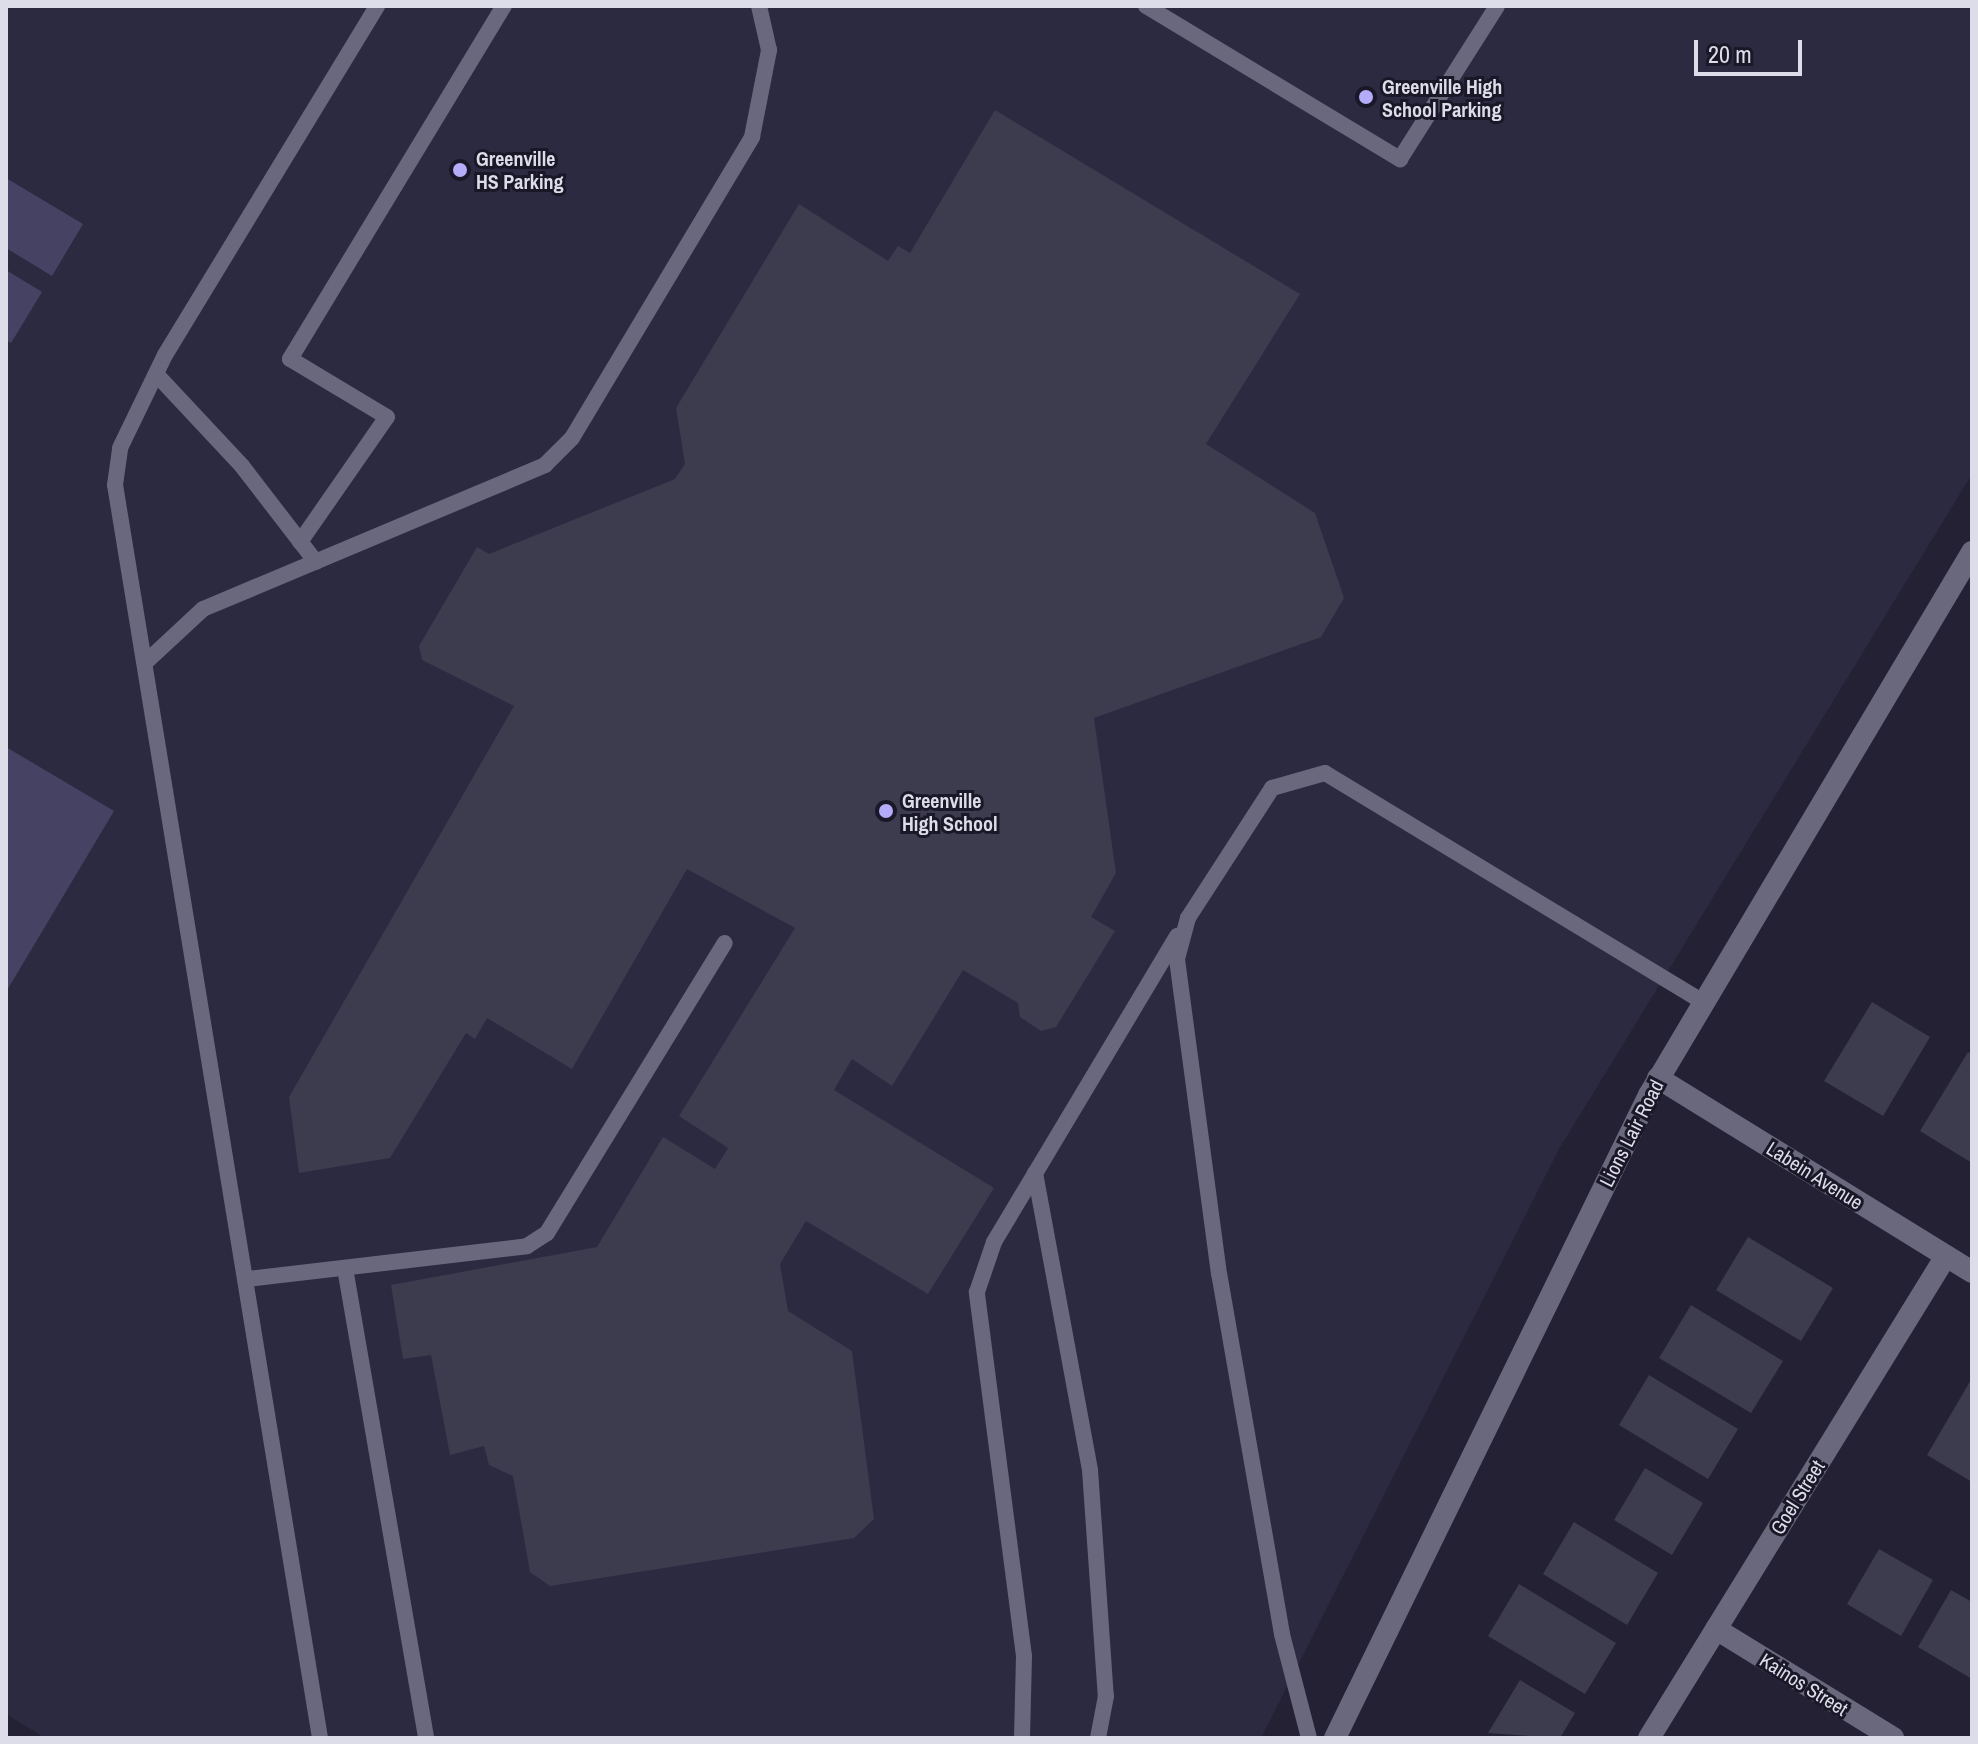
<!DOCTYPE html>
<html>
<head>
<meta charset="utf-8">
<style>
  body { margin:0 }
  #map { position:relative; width:1978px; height:1744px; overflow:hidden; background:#232133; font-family:"Archivo Narrow",sans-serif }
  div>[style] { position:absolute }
  .built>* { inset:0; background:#2c2a41 }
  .green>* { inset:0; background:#454263 }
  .building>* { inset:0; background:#3d3b4e }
  .service>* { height:16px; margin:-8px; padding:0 8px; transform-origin:8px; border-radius:8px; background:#69687c }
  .minor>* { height:22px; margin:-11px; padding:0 11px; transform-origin:11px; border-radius:11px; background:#69687c }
  .tertiary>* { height:22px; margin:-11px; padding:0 11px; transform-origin:11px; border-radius:11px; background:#69687c }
  .dots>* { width:22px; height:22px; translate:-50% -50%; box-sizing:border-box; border:4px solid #1a1828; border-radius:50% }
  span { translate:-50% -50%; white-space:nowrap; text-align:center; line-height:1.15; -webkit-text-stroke:6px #1a1828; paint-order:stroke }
  .poi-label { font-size:20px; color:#dddde9; font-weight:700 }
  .left { translate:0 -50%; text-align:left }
  .street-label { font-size:20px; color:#dddde9 }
  .frame { position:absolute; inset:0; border:8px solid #dddde9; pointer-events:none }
  .scale { position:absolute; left:1694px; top:40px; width:108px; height:36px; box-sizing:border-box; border:4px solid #dddde9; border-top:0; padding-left:10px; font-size:24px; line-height:28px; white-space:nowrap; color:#dddde9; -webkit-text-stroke:6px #1a1828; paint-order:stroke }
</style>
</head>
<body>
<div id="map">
  <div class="built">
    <i style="clip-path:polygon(6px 6px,1972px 6px,1972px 474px,1559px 1149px,1261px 1738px,45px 1738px,6px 1714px)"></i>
  </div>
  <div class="green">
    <i style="clip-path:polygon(6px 178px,83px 224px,52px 276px,6px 248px)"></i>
    <i style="clip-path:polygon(6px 270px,42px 292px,11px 343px,6px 340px)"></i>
    <i style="clip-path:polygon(6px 747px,114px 811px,6px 992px)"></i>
  </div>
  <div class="building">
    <i style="clip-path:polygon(995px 110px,1300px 294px,1206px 444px,1315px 513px,1344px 598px,1321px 637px,1094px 718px,1116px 873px,1091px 917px,1115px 931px,1056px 1027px,1041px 1031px,1020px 1017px,1018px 1003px,963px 970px,892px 1086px,852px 1059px,834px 1090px,994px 1188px,928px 1294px,806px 1221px,780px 1264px,788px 1311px,852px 1351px,874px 1519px,854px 1538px,550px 1586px,530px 1572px,513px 1476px,489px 1465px,484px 1446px,450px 1455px,431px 1355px,403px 1359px,391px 1285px,597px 1247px,663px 1137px,715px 1169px,728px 1148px,679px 1116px,795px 928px,687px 869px,572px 1069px,487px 1018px,475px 1039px,466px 1033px,390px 1158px,299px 1173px,289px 1097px,514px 706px,422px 660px,419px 646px,477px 547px,489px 554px,675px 479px,685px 464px,676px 408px,799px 204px,888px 261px,898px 246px,910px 253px)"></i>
    <i style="clip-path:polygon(1872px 1002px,1930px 1037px,1883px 1116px,1824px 1081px)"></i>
    <i style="clip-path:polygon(1968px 1052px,1972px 1054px,1972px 1163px,1920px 1131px)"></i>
    <i style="clip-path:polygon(1748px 1237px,1833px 1288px,1801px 1341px,1716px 1290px)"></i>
    <i style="clip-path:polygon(1691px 1305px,1783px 1361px,1751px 1413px,1659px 1358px)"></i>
    <i style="clip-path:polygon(1649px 1375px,1738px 1429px,1708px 1479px,1619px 1425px)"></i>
    <i style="clip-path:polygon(1972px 1378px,1972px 1482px,1927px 1455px)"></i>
    <i style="clip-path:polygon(1645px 1468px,1703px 1503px,1672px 1555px,1614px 1520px)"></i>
    <i style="clip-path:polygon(1574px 1522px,1658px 1573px,1627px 1625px,1543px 1574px)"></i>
    <i style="clip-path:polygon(1879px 1549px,1933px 1580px,1901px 1636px,1847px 1604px)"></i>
    <i style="clip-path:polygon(1519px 1584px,1616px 1643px,1585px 1694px,1488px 1636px)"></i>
    <i style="clip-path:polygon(1951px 1590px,1972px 1602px,1972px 1679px,1918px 1647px)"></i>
    <i style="clip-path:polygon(1520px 1680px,1575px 1713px,1560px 1738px,1488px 1733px)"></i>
  </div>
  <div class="service">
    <i style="left:1146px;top:6px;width:297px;rotate:31.1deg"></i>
    <i style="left:1400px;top:159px;width:181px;rotate:-57.6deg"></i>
    <i style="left:156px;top:374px;width:126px;rotate:46.9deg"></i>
    <i style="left:242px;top:466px;width:121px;rotate:52.4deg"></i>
    <i style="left:300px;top:542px;width:152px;rotate:-55.2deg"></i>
    <i style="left:387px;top:417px;width:113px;rotate:-149.1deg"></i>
    <i style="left:290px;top:359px;width:413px;rotate:-58.8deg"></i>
    <i style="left:146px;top:662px;width:78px;rotate:-42.9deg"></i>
    <i style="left:203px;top:609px;width:371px;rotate:-22.8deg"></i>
    <i style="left:545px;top:465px;width:38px;rotate:-45deg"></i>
    <i style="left:572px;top:438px;width:351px;rotate:-59.1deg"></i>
    <i style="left:752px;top:137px;width:89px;rotate:-78.9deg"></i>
    <i style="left:769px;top:50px;width:45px;rotate:-102.8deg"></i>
    <i style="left:1035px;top:1173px;width:302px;rotate:79.5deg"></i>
    <i style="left:1090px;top:1470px;width:227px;rotate:86deg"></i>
    <i style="left:1106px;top:1696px;width:43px;rotate:100.8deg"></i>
    <i style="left:345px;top:1268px;width:477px;rotate:80.2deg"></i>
    <i style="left:248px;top:1279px;width:281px;rotate:-6.7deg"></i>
    <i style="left:527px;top:1246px;width:24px;rotate:-33deg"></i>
    <i style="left:547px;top:1233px;width:340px;rotate:-58.5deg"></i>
    <i style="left:320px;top:1738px;width:1270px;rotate:-99.29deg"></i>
    <i style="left:115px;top:485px;width:37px;rotate:-82deg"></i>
    <i style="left:120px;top:448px;width:103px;rotate:-64.2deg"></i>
    <i style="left:165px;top:355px;width:408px;rotate:-58.7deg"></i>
    <i style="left:1022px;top:1738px;width:82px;rotate:-88.6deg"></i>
    <i style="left:1024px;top:1656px;width:367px;rotate:-97.4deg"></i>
    <i style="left:977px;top:1292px;width:53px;rotate:-71.2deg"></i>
    <i style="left:994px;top:1242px;width:357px;rotate:-59.1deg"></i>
    <i style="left:1309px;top:1738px;width:107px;rotate:-104.6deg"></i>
    <i style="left:1282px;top:1634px;width:365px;rotate:-99.9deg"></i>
    <i style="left:1219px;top:1274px;width:318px;rotate:-97.6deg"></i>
    <i style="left:1177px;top:959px;width:42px;rotate:-75deg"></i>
    <i style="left:1188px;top:918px;width:155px;rotate:-57.1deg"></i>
    <i style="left:1272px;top:788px;width:55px;rotate:-15.8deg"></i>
    <i style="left:1325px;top:773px;width:440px;rotate:31.2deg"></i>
  </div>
  <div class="minor">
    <i style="left:1658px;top:1078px;width:369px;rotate:31.7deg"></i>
    <i style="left:1716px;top:1629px;width:208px;rotate:31.6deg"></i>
    <i style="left:1649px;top:1738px;width:566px;rotate:-58.36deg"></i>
  </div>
  <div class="tertiary">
    <i style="left:1335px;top:1738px;width:716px;rotate:-63.97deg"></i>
    <i style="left:1649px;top:1095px;width:632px;rotate:-59.25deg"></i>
  </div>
  <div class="dots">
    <i style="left:1366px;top:97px;background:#b4acf9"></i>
    <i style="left:460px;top:170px;background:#b4acf9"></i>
    <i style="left:886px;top:811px;background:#b4acf9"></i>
  </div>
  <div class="poi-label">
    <span class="left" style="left:1382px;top:98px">Greenville High<br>School Parking</span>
    <span class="left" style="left:476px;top:170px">Greenville<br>HS Parking</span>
    <span class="left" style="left:902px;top:812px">Greenville<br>High School</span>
  </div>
  <div class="street-label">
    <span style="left:1631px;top:1133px;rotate:-63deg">Lions Lair Road</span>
    <span style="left:1815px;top:1175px;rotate:32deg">Labein Avenue</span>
    <span style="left:1797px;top:1497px;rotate:-58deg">Goel Street</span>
    <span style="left:1804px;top:1684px;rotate:32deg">Kainos Street</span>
  </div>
  <div class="frame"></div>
  <div class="scale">20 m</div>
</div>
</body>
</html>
